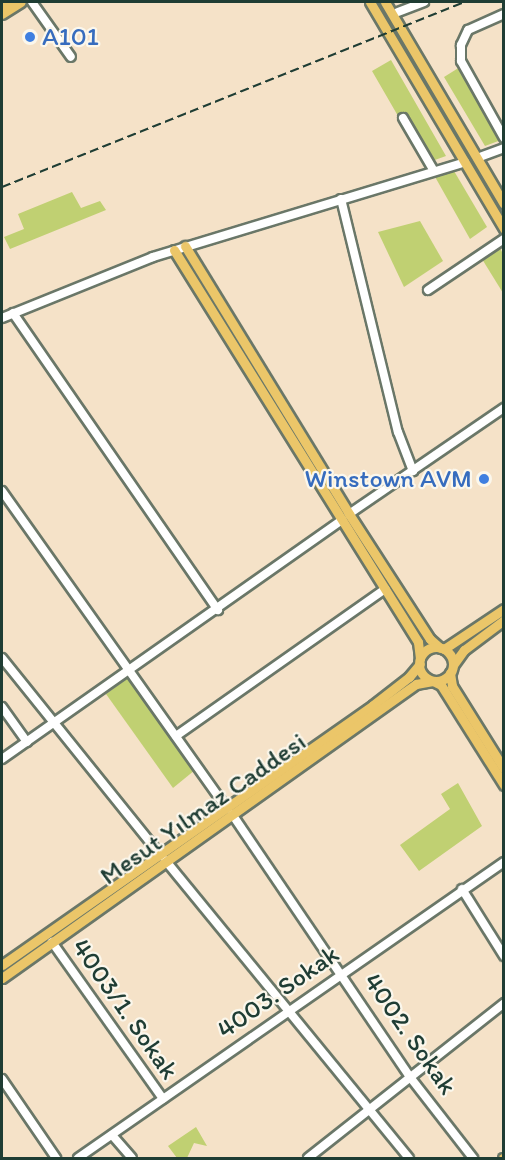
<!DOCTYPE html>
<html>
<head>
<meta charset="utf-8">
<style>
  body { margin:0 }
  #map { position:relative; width:505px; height:1160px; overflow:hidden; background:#f5e2c8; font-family:Itim,sans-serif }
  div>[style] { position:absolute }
  .green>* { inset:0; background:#c0d072 }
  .roads { filter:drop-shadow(2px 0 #6a7768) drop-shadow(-2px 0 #6a7768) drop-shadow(0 2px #6a7768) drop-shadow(0 -2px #6a7768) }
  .minor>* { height:8px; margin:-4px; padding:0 4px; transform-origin:4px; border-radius:4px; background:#fff }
  .major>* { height:9px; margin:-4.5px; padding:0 4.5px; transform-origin:4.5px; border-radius:4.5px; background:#ebc669 }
  .major>.ring { margin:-4.5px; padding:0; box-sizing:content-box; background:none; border:9px solid #ebc669; border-radius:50% }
  .highway>* { height:10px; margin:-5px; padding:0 5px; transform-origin:5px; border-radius:5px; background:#ebc669 }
  .rail>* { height:1.5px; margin-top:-0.75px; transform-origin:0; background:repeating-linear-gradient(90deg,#1f3d34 0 9px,transparent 0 13.5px) }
  .dots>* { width:16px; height:16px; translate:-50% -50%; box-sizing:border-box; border:3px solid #fbf7ec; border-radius:50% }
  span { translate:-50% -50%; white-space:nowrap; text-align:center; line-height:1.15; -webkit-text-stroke:4.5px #fbf7ec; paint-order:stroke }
  .shop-label { font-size:26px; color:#366cbe }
  .left { translate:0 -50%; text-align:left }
  .right { translate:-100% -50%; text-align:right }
  .street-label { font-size:26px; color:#1f3d34 }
  .frame { position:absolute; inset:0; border:3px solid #1f3d34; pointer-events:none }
</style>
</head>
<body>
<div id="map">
  <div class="green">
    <i style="clip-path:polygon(391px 60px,446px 156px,432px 161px,405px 115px,398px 116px,372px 71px)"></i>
    <i style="clip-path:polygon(460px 67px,460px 68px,501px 140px,485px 146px,444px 77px)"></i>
    <i style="clip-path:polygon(454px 171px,487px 227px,470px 239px,434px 175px)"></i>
    <i style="clip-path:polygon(72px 192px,81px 208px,100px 201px,106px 210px,10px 249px,4px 237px,24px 229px,18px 214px)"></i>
    <i style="clip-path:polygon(420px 221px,443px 261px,404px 287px,378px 232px)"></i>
    <i style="clip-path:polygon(500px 248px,503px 254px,503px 293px,482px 259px)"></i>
    <i style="clip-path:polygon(128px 678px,195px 770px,173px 788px,106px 694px)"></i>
    <i style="clip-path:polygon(458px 783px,482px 826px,419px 871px,400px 845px,450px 809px,441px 794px)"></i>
    <i style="clip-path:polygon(196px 1127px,207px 1146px,194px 1143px,187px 1158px,177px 1158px,168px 1146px)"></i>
  </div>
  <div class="roads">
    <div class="minor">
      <i style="left:32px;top:2px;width:67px;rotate:54.7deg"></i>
      <i style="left:398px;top:12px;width:28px;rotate:-21deg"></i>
      <i style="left:504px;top:14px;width:39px;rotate:156deg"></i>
      <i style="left:468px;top:30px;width:17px;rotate:115deg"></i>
      <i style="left:461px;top:45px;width:16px;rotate:90deg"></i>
      <i style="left:461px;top:61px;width:88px;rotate:60.8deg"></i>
      <i style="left:403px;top:118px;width:61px;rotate:59.7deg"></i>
      <i style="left:477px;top:158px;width:29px;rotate:-20deg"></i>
      <i style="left:341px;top:199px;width:240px;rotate:76.3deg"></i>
      <i style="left:398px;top:432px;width:42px;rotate:69deg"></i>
      <i style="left:428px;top:290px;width:92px;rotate:-33.9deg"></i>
      <i style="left:13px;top:313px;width:361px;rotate:55.4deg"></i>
      <i style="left:2px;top:318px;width:163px;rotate:-22deg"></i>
      <i style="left:153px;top:257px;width:326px;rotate:-16.9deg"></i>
      <i style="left:2px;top:491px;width:386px;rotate:54.7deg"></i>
      <i style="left:349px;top:514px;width:188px;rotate:-34.4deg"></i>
      <i style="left:2px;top:658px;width:250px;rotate:51.2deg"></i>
      <i style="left:2px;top:707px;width:43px;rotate:54.5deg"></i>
      <i style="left:176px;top:736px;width:256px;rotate:-35.1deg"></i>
      <i style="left:2px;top:759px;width:416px;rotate:-35.1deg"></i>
      <i style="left:232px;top:814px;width:318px;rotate:55.9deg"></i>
      <i style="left:410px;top:1077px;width:103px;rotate:52.1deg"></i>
      <i style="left:165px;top:860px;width:385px;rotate:50.7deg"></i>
      <i style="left:462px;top:889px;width:79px;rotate:57.9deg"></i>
      <i style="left:52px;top:942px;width:192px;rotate:54.7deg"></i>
      <i style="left:2px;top:1079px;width:96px;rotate:55.6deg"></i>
      <i style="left:112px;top:1135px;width:30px;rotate:49deg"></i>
      <i style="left:78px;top:1158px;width:519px;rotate:-34.79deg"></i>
      <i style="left:308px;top:1158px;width:250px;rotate:-38.3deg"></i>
    </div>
    <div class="major">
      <i style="left:370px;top:2px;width:264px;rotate:59.4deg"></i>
      <i style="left:385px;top:2px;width:234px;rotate:59.5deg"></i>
      <i style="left:185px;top:246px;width:314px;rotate:58.5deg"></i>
      <i style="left:349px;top:514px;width:149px;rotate:57.1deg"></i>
      <i style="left:430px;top:639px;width:13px;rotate:42deg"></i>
      <i style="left:174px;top:250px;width:462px;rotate:58.1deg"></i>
      <i style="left:418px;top:642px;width:17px;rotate:83deg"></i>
      <i class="ring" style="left:419px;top:647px;width:25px;height:25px"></i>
      <i style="left:444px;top:649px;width:72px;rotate:-33.7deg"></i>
      <i style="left:453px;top:665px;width:19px;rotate:-54deg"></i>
      <i style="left:464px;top:650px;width:50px;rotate:-36.9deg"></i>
      <i style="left:450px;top:673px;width:13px;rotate:81deg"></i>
      <i style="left:452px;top:686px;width:98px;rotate:57.9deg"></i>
      <i style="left:2px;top:965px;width:453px;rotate:-35deg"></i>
      <i style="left:373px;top:705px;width:46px;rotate:-37.9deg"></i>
      <i style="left:409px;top:677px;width:17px;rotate:-50deg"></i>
      <i style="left:2px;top:978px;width:508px;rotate:-35.38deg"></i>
      <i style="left:416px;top:684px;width:17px;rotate:-10deg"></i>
      <i style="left:433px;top:681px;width:9px;rotate:27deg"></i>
      <i style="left:441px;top:685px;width:118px;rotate:57.8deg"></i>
      <i style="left:503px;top:1158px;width:1px"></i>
    </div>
    <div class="highway">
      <i style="left:2px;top:4px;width:4px;rotate:-27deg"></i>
      <i style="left:2px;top:14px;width:22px;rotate:-32deg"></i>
    </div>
  </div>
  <div class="rail">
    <i style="left:2px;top:187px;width:498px;rotate:-21.8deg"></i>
  </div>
  <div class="dots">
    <i style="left:30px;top:37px;background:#3f7fe0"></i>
    <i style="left:484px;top:479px;background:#3f7fe0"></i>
  </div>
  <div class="shop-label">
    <span class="left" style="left:42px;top:37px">A101</span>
    <span class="right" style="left:472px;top:479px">Winstown AVM</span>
  </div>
  <div class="street-label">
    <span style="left:203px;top:809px;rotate:-35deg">Mesut Yılmaz Caddesi</span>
    <span style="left:278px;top:992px;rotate:-35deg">4003. Sokak</span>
    <span style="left:125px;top:1009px;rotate:55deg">4003/1. Sokak</span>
    <span style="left:410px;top:1034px;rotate:55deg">4002. Sokak</span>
  </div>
  <div class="frame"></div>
</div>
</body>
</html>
